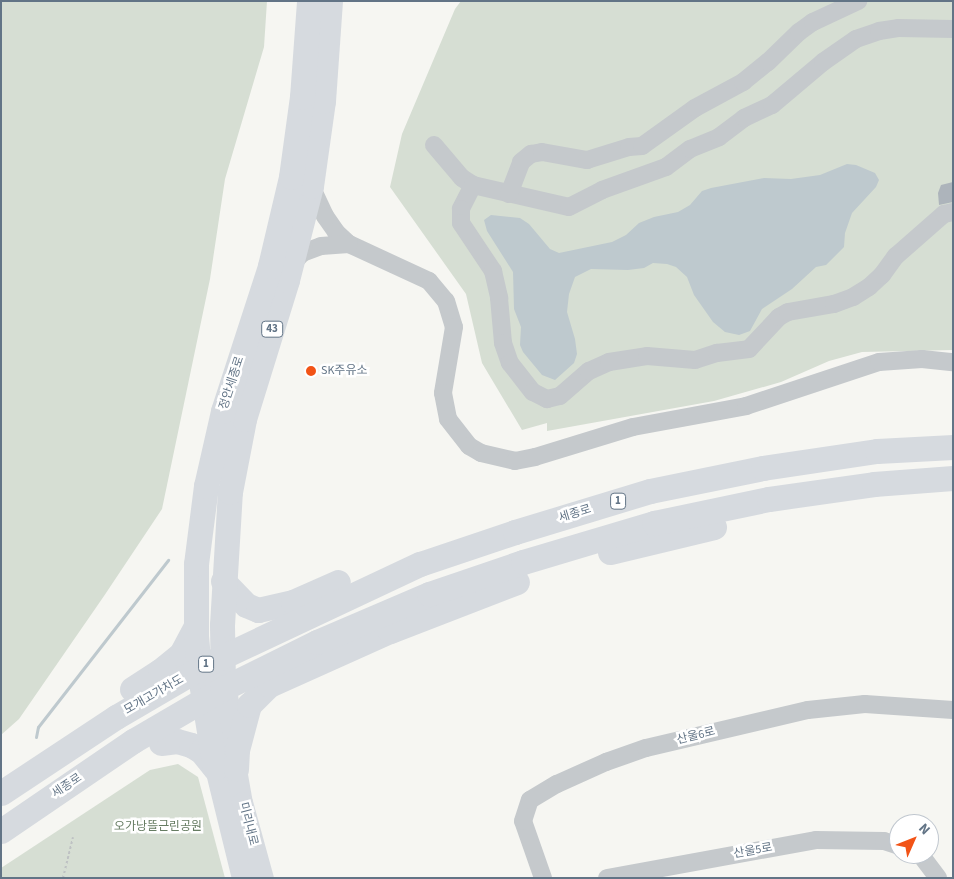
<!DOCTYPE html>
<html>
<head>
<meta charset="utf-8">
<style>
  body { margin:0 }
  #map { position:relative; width:954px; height:879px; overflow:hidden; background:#f6f6f2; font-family:"Source Sans 3","Noto Sans KR",sans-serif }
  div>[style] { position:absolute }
  .green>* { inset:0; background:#d6ded3 }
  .water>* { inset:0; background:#bec9ce }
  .stream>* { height:3px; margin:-1.5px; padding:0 1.5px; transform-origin:1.5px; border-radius:1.5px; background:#bec9ce }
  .building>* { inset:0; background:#adb4bb }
  .path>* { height:2px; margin-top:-1px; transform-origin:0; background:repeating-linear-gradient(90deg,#bec1c3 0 2.5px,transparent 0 5px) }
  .minor>* { height:18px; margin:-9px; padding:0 9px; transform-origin:9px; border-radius:9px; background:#c5c9cc }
  .major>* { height:21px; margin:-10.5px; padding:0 10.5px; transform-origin:10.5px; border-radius:10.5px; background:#d6dadf }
  .highway>* { height:25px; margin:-12.5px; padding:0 12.5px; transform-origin:12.5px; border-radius:12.5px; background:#d6dadf }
  .dots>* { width:14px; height:14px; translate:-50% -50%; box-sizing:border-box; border:2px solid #fff; border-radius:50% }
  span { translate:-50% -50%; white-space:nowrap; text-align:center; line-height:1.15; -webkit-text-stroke:5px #fff; paint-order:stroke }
  .shield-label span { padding:1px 4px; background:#fff; border:1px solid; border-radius:4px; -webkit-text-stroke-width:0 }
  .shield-label { font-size:11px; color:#627486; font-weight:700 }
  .poi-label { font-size:12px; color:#627486 }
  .left { translate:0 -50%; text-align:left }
  .street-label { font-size:12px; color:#627486 }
  .park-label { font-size:12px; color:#667c62 }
  .frame { position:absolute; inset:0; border:2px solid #627486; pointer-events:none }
  .north { position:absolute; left:889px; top:814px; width:50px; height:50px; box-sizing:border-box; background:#fff; border:1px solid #c0c7cf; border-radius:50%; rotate:46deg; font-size:14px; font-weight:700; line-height:20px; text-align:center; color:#627486 }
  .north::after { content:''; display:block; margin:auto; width:18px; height:22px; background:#f25316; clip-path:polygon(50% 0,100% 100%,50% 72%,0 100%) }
</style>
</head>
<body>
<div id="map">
  <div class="green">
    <i style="clip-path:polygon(1px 1px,267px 1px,264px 47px,225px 179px,210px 279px,162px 509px,104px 596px,19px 719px,1px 735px)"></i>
    <i style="clip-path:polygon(461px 1px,953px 1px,953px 350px,862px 352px,829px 361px,781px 382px,714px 401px,547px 431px,547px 423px,522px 430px,482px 363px,466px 294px,390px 187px,402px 134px,455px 9px)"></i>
    <i style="clip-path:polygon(178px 764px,198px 777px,225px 878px,1px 878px,1px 868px,150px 770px)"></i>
  </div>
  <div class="water">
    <i style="clip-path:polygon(847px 164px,856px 165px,875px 173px,879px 180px,876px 187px,852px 213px,845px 233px,844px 247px,826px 265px,816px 267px,792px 289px,762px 309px,750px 331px,739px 335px,725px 332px,713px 322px,694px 295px,687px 277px,676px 267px,667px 264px,653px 263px,644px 268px,628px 270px,591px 269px,575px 277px,569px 294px,567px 312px,575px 339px,577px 354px,574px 363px,555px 380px,542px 375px,523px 352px,520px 345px,521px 327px,514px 309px,513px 272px,487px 231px,484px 220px,491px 215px,520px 218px,529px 224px,550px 249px,559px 253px,612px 242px,626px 235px,639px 223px,654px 217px,678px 212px,690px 205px,702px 191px,711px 188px,764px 178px,791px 179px,820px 175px)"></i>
  </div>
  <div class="stream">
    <i style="left:36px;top:737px;width:10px;rotate:-79deg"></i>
    <i style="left:38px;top:727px;width:212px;rotate:-52.1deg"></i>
  </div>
  <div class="building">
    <i style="clip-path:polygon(953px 182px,953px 202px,939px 205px,938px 193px,941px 185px)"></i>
  </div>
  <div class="path">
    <i style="left:63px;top:878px;width:42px;rotate:-76.3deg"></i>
  </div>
  <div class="minor">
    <i style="left:434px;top:145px;width:43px;rotate:49.7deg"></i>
    <i style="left:462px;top:178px;width:13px;rotate:32deg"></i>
    <i style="left:473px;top:185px;width:98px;rotate:12.9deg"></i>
    <i style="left:569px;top:207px;width:37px;rotate:-27deg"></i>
    <i style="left:602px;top:190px;width:68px;rotate:-19.8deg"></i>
    <i style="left:666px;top:167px;width:30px;rotate:-37deg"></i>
    <i style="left:690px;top:149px;width:31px;rotate:-22deg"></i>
    <i style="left:719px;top:137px;width:31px;rotate:-37deg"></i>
    <i style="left:744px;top:118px;width:31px;rotate:-25deg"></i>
    <i style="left:772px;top:105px;width:67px;rotate:-40.1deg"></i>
    <i style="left:823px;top:62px;width:40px;rotate:-34.9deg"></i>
    <i style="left:856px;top:39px;width:24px;rotate:-19deg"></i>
    <i style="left:879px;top:31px;width:19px;rotate:-9deg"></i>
    <i style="left:898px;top:28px;width:55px;rotate:1deg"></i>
    <i style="left:473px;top:185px;width:27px;rotate:117deg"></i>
    <i style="left:461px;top:209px;width:14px;rotate:90deg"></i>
    <i style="left:461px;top:223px;width:58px;rotate:56.3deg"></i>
    <i style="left:493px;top:271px;width:28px;rotate:77deg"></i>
    <i style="left:499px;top:298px;width:45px;rotate:84.9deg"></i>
    <i style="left:503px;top:343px;width:21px;rotate:71deg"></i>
    <i style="left:510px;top:363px;width:37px;rotate:52deg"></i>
    <i style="left:533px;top:392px;width:16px;rotate:27deg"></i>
    <i style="left:547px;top:399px;width:13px;rotate:-13deg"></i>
    <i style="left:560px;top:396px;width:38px;rotate:-41deg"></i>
    <i style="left:589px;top:371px;width:22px;rotate:-24deg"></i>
    <i style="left:609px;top:362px;width:38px;rotate:-9deg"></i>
    <i style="left:647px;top:356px;width:48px;rotate:4.8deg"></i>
    <i style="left:695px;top:360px;width:23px;rotate:-18deg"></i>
    <i style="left:717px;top:353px;width:32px;rotate:-7deg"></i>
    <i style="left:749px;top:349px;width:44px;rotate:-46.8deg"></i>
    <i style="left:779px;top:317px;width:10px;rotate:-29deg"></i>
    <i style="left:788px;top:312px;width:47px;rotate:-9.9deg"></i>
    <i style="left:834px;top:304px;width:20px;rotate:-20deg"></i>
    <i style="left:853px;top:297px;width:19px;rotate:-32deg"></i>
    <i style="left:869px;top:287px;width:18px;rotate:-43deg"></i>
    <i style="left:882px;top:275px;width:24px;rotate:-54deg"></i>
    <i style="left:896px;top:256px;width:64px;rotate:-41.2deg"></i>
    <i style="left:944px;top:214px;width:9px;rotate:-13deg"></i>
    <i style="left:311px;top:186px;width:33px;rotate:65deg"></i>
    <i style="left:325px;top:216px;width:19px;rotate:55deg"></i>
    <i style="left:336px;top:232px;width:18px;rotate:43deg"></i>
    <i style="left:349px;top:244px;width:88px;rotate:24.8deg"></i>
    <i style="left:429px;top:281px;width:26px;rotate:50deg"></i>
    <i style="left:446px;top:301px;width:27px;rotate:73deg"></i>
    <i style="left:454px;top:327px;width:67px;rotate:99.5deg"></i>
    <i style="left:443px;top:393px;width:26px;rotate:79deg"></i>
    <i style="left:448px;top:419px;width:34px;rotate:52deg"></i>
    <i style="left:469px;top:446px;width:14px;rotate:30deg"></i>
    <i style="left:481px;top:453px;width:35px;rotate:13deg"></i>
    <i style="left:515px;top:461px;width:20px;rotate:-11deg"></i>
    <i style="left:535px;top:457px;width:102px;rotate:-17deg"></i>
    <i style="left:633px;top:427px;width:115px;rotate:-10.5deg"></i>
    <i style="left:746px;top:406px;width:140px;rotate:-18.3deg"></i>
    <i style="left:879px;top:362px;width:43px;rotate:-4deg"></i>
    <i style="left:922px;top:359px;width:31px;rotate:6deg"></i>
    <i style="left:509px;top:194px;width:34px;rotate:-69deg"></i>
    <i style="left:521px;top:162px;width:13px;rotate:-39deg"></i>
    <i style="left:531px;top:154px;width:11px;rotate:-10deg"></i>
    <i style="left:542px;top:152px;width:46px;rotate:10.1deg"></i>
    <i style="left:587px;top:160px;width:44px;rotate:-17.2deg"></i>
    <i style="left:629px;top:147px;width:13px;rotate:-4deg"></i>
    <i style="left:642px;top:146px;width:65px;rotate:-35.6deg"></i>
    <i style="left:695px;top:108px;width:55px;rotate:-28.4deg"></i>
    <i style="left:743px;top:82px;width:32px;rotate:-39deg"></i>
    <i style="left:768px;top:62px;width:43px;rotate:-44.1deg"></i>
    <i style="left:799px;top:32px;width:17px;rotate:-36deg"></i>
    <i style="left:813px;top:22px;width:50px;rotate:-25deg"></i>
    <i style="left:291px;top:265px;width:16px;rotate:-47deg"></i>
    <i style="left:302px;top:253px;width:20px;rotate:-20deg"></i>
    <i style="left:321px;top:246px;width:28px;rotate:-4deg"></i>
    <i style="left:920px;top:854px;width:30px;rotate:53deg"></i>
    <i style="left:543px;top:878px;width:60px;rotate:-109.3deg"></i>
    <i style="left:523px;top:821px;width:22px;rotate:-72deg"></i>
    <i style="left:530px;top:800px;width:31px;rotate:-31deg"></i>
    <i style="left:557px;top:784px;width:54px;rotate:-24.2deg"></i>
    <i style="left:606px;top:762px;width:42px;rotate:-19.3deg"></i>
    <i style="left:646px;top:748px;width:166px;rotate:-13.2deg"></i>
    <i style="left:808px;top:710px;width:57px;rotate:-6deg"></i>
    <i style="left:865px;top:704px;width:88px;rotate:3.9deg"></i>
    <i style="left:607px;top:878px;width:212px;rotate:-10.3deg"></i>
    <i style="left:816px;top:840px;width:68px;rotate:0.8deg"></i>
    <i style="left:884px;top:841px;width:16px;rotate:18deg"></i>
  </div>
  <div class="major">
    <i style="left:215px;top:768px;width:113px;rotate:76.2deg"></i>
    <i style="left:236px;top:769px;width:34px;rotate:80deg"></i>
    <i style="left:242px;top:802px;width:79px;rotate:74.6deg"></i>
  </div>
  <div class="highway">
    <i style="left:610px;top:552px;width:107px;rotate:-13.5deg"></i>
    <i style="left:223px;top:581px;width:33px;rotate:46deg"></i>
    <i style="left:246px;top:605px;width:13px;rotate:23deg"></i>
    <i style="left:258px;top:610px;width:36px;rotate:-13deg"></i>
    <i style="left:293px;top:602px;width:49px;rotate:-24deg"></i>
    <i style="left:132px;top:689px;width:33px;rotate:-33deg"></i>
    <i style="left:160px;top:671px;width:27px;rotate:-39deg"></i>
    <i style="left:181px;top:654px;width:32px;rotate:-62deg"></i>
    <i style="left:161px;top:743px;width:16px;rotate:-7deg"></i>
    <i style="left:177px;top:741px;width:15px;rotate:16deg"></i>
    <i style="left:191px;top:745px;width:12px;rotate:31deg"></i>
    <i style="left:201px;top:751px;width:22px;rotate:51deg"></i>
    <i style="left:233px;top:746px;width:64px;rotate:-99deg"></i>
    <i style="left:223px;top:683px;width:58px;rotate:-91deg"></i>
    <i style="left:222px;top:625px;width:133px;rotate:-86.6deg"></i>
    <i style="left:230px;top:492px;width:74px;rotate:-79.1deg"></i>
    <i style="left:244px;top:419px;width:145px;rotate:-72.8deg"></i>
    <i style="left:287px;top:280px;width:97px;rotate:-75.7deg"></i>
    <i style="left:311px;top:186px;width:86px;rotate:-82deg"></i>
    <i style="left:323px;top:101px;width:100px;rotate:-86deg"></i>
    <i style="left:215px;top:768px;width:99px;rotate:-99.3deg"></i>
    <i style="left:199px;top:670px;width:33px;rotate:-95deg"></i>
    <i style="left:196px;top:637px;width:73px;rotate:-90deg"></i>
    <i style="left:196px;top:564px;width:79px;rotate:-82.7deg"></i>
    <i style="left:206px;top:486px;width:77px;rotate:-77.2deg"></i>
    <i style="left:223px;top:411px;width:152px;rotate:-72deg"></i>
    <i style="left:270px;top:266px;width:91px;rotate:-76.7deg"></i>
    <i style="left:291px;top:177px;width:81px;rotate:-82.2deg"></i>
    <i style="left:302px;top:97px;width:96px;rotate:-85.8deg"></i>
    <i style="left:236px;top:769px;width:19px;rotate:-87deg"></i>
    <i style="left:237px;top:750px;width:47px;rotate:-75.1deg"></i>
    <i style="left:249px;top:705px;width:28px;rotate:-45deg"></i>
    <i style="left:269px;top:685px;width:133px;rotate:-24.1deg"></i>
    <i style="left:390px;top:631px;width:136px;rotate:-21.1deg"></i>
    <i style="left:1px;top:793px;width:138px;rotate:-33.5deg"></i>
    <i style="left:116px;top:717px;width:103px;rotate:-30.3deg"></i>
    <i style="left:205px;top:665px;width:238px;rotate:-25.2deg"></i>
    <i style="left:420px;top:564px;width:100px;rotate:-18.6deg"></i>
    <i style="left:515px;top:532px;width:141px;rotate:-16.9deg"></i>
    <i style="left:650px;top:491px;width:115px;rotate:-11.5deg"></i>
    <i style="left:763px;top:468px;width:115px;rotate:-8.5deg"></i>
    <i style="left:877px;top:451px;width:76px;rotate:-3deg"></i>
    <i style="left:1px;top:831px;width:160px;rotate:-34.3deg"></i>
    <i style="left:133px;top:741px;width:103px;rotate:-30.3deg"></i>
    <i style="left:222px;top:689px;width:106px;rotate:-26.3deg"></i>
    <i style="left:317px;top:642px;width:122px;rotate:-23.2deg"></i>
    <i style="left:429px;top:594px;width:99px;rotate:-18.8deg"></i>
    <i style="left:523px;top:562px;width:137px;rotate:-16.6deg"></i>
    <i style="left:654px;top:523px;width:117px;rotate:-11.8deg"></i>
    <i style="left:769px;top:499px;width:106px;rotate:-8.1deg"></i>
    <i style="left:874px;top:484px;width:79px;rotate:-4.3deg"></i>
  </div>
  <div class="dots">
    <i style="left:311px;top:371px;background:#f25316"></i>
  </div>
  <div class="shield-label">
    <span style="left:272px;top:329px">43</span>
    <span style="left:618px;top:501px">1</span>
    <span style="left:206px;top:664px">1</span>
  </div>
  <div class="poi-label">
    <span class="left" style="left:321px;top:371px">SK주유소</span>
  </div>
  <div class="street-label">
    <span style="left:232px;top:383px;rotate:-72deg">정안세종로</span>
    <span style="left:575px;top:514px;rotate:-17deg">세종로</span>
    <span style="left:154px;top:695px;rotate:-30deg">모개고가차도</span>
    <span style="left:696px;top:736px;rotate:-14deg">산울6로</span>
    <span style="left:67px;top:786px;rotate:-34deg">세종로</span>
    <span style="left:248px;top:824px;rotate:76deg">미리내로</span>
    <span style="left:753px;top:851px;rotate:-10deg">산울5로</span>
  </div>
  <div class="park-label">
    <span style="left:158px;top:827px">오가낭뜰근린공원</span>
  </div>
  <div class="frame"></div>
  <div class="north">N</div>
</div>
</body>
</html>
